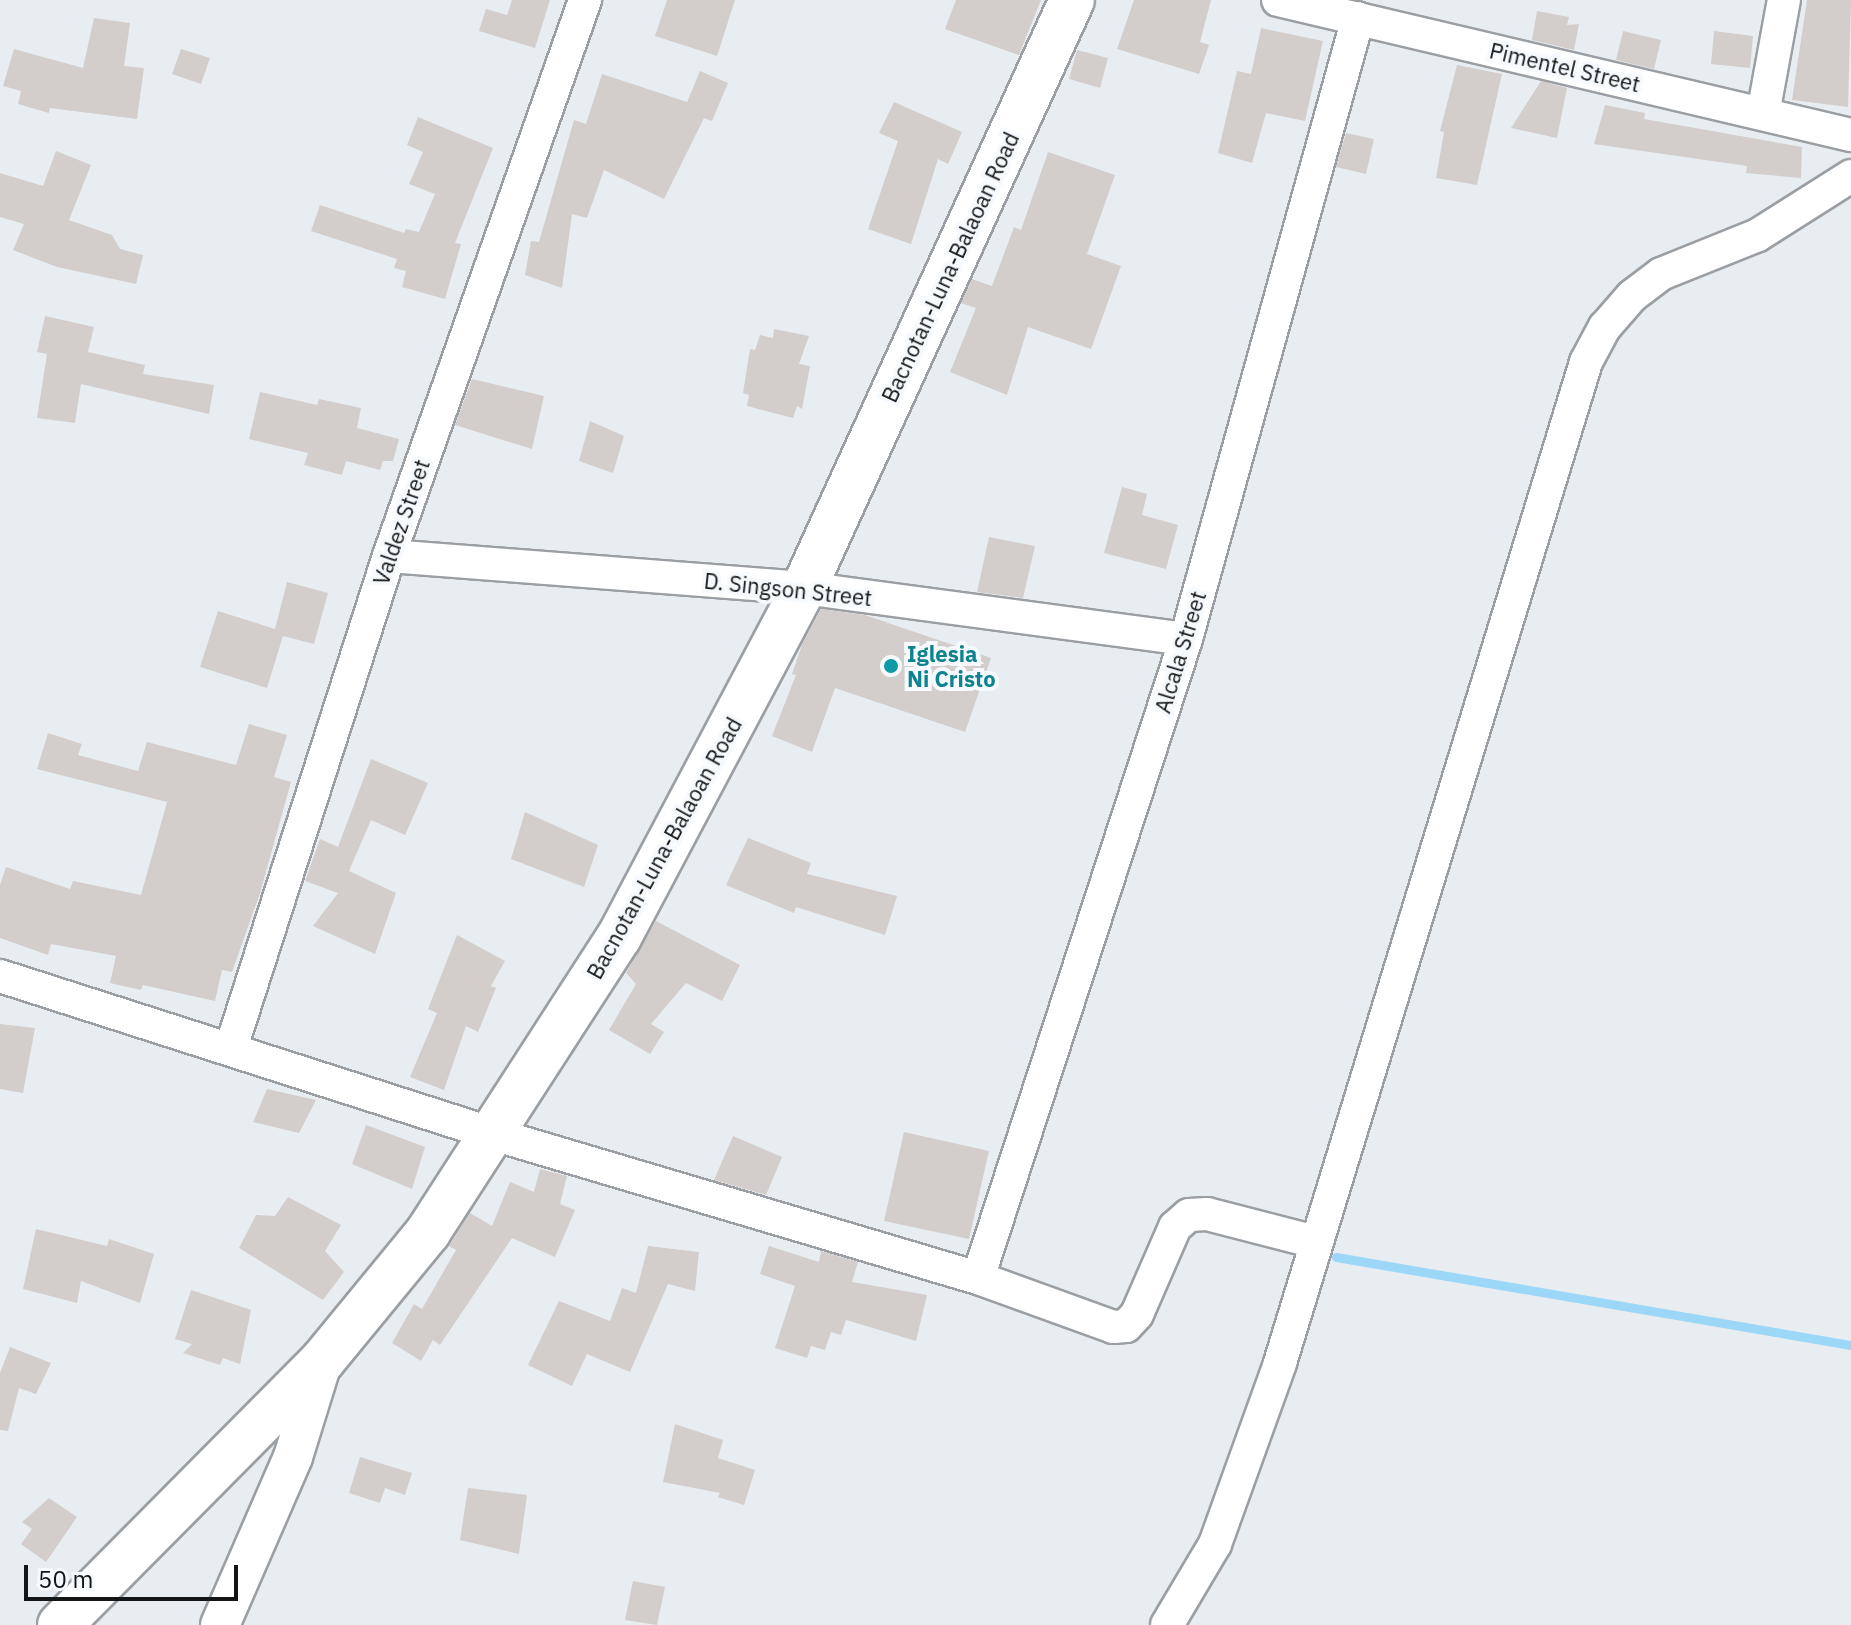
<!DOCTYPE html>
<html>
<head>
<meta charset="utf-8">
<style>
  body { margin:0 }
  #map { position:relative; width:1851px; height:1625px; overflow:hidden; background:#e8edf1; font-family:"IBM Plex Sans",sans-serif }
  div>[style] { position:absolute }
  .stream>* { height:9px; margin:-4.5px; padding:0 4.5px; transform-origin:4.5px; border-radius:4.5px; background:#9dd7f8 }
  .building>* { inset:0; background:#d3cecb }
  .roads { filter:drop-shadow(2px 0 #9b9fa3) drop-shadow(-2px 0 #9b9fa3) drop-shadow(0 2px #9b9fa3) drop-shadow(0 -2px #9b9fa3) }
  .minor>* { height:32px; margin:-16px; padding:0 16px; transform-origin:16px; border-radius:16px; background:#fff }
  .tertiary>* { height:38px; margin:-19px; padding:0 19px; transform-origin:19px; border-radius:19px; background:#fff }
  .secondary>* { height:44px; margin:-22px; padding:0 22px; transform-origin:22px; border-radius:22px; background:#fff }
  .dots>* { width:22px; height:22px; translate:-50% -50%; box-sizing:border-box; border:4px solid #f6fafe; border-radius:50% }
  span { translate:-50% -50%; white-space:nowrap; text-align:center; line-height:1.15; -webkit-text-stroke:8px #f6fafe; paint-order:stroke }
  .street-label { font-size:22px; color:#131516 }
  .culture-label { font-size:22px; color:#0d838f; font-weight:700 }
  .left { translate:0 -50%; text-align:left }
  .scale { position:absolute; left:24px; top:1565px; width:214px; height:36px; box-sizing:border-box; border:4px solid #131516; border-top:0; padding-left:10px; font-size:24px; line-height:28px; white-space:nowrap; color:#131516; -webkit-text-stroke:6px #f6fafe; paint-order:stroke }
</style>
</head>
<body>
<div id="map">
  <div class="stream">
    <i style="left:1336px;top:1257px;width:522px;rotate:9.7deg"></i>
  </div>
  <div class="building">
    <i style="clip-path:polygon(512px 0,550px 0,535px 48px,479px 31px,486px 9px,507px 15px)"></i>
    <i style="clip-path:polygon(667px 0,735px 0,717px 56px,655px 36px)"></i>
    <i style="clip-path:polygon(956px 0,1041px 0,1019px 55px,945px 29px)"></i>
    <i style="clip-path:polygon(1134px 0,1211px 0,1200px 42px,1209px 45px,1199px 74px,1117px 49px)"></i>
    <i style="clip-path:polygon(1807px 0,1851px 0,1848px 107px,1792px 100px)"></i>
    <i style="clip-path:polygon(1537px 11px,1569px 17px,1567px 25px,1579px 24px,1574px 50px,1532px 40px)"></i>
    <i style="clip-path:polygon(94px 18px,130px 23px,124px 66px,144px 68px,137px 119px,50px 108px,49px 113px,18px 104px,21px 91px,3px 86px,14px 49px,83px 68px)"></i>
    <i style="clip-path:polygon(1261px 28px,1323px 41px,1305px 121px,1266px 113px,1252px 163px,1218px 153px,1237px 71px,1251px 74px)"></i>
    <i style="clip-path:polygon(1623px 31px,1661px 40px,1654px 69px,1616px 60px)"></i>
    <i style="clip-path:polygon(1714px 31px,1753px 36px,1750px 68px,1711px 64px)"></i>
    <i style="clip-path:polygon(181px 49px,210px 58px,201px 84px,172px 74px)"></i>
    <i style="clip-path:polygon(1077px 50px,1108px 58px,1100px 88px,1069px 79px)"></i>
    <i style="clip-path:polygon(1457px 65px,1502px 74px,1477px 185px,1436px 178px,1444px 132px,1440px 131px)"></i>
    <i style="clip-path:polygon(700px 71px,728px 83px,712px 121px,704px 118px,664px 199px,604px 170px,587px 218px,572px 214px,562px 288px,525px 275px,531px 241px,539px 242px,574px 120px,586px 124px,602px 74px,687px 102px)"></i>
    <i style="clip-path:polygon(1541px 81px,1567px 88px,1557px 138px,1511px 128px)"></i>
    <i style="clip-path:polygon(894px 102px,962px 132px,948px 164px,938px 159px,911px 244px,868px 229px,898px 141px,879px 133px)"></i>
    <i style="clip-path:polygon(1605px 105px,1645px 113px,1644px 119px,1802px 147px,1801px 178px,1746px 173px,1747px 166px,1594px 144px)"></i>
    <i style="clip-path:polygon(418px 117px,493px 148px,455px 243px,461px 244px,445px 299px,402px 287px,406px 271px,394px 268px,397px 259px,311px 231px,320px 205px,404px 233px,406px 229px,419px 232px,435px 194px,409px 184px,423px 152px,407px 145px)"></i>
    <i style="clip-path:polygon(1346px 133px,1374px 139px,1366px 174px,1336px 167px)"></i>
    <i style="clip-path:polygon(56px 151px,91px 165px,69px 220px,112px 235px,120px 249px,143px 255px,136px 284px,57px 267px,13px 250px,24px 224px,0 217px,0 173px,43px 186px)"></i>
    <i style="clip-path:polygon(1048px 152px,1115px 175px,1087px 254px,1121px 266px,1091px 349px,1028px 327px,1007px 395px,950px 372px,976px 308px,961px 303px,972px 279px,992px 286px,1014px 227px,1021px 230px)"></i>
    <i style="clip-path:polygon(45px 316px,94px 327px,88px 352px,145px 365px,143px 374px,214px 385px,209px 414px,81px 384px,75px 423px,37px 418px,47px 354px,37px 352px)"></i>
    <i style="clip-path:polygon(774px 329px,809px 336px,799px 364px,810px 366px,802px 409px,797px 406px,793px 418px,747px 406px,749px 395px,743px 393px,750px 349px,755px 350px,760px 335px,773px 338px)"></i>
    <i style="clip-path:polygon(472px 379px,544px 396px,532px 449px,455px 425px)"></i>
    <i style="clip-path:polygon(260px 392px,317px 405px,319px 399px,361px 408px,357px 428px,399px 439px,393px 461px,383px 461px,380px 470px,346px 461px,342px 475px,304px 465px,308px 453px,249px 439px)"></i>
    <i style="clip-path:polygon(590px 421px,624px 436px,613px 473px,579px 461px)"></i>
    <i style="clip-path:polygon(1122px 487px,1147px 494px,1142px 515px,1178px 525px,1166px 569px,1104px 553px)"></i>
    <i style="clip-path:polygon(989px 537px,1035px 546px,1023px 598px,977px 592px)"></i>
    <i style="clip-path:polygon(287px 582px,328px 593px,314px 644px,283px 636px,267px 688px,200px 667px,218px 611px,275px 629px)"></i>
    <i style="clip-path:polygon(821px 609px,865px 615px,991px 658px,965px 732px,835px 688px,812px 752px,772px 736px,796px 675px,792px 674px,802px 645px)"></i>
    <i style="clip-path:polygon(249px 724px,287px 735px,274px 777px,291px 782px,260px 893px,232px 972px,222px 970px,215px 1001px,143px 985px,141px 990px,110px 983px,116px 956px,51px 944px,48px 955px,0 938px,0 885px,6px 867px,70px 889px,73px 881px,141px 895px,167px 802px,37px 769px,48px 733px,82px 744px,78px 755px,138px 771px,147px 742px,236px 765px)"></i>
    <i style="clip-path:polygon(371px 759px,428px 783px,405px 835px,371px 820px,349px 871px,396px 893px,375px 954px,313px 926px,338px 893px,305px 881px,320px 839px,338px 847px)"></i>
    <i style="clip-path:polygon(525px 812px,598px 845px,584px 887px,511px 859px)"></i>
    <i style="clip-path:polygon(748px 838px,811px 863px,807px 874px,897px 896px,885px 935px,796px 907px,794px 913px,726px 885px)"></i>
    <i style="clip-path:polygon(656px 921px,740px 965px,722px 1001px,686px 983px,651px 1024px,664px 1032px,650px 1054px,609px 1030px,636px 984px,626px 973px)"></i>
    <i style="clip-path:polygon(457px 935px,505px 961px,491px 986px,496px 988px,478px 1032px,466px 1026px,444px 1090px,410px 1077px,437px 1013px,428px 1009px)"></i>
    <i style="clip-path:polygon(0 1024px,35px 1028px,23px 1093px,0 1089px)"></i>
    <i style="clip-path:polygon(267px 1089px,316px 1100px,299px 1133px,253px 1122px)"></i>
    <i style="clip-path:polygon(366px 1125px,425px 1147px,412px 1189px,352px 1164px)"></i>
    <i style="clip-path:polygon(904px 1132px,989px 1151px,969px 1239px,884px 1221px)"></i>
    <i style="clip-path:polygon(733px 1136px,782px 1157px,766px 1195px,714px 1180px)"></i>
    <i style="clip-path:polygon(540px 1169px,567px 1176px,560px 1204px,575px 1210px,555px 1257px,512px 1238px,440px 1345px,433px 1340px,421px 1361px,392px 1343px,414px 1304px,422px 1309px,456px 1250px,449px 1246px,470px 1213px,492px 1226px,510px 1182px,534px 1192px)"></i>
    <i style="clip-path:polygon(288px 1197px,341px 1225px,325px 1251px,344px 1272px,323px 1300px,239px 1248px,256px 1215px,275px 1216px)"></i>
    <i style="clip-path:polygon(36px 1229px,107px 1246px,109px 1239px,154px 1254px,140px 1303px,81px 1281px,77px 1303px,23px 1289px)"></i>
    <i style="clip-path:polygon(648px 1246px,699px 1252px,695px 1291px,668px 1284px,630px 1372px,587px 1354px,572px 1386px,528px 1365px,559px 1301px,610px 1321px,622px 1288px,636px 1293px)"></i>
    <i style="clip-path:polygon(769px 1246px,819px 1262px,821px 1251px,858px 1262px,852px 1282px,927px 1295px,916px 1341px,846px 1320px,841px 1335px,831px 1332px,825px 1350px,811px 1346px,807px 1358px,775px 1348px,795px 1286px,760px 1274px)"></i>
    <i style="clip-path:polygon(191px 1290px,251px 1310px,240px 1364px,223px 1358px,220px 1365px,183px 1353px,192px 1344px,175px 1339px)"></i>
    <i style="clip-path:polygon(10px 1347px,51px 1363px,36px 1394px,19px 1388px,8px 1431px,0 1430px,0 1373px)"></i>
    <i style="clip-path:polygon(675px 1424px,723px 1440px,718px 1458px,755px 1470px,744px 1505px,718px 1497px,720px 1493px,663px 1482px)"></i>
    <i style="clip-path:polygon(360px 1457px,412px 1473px,405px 1495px,385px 1488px,380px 1503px,349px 1493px)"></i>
    <i style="clip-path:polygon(468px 1488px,527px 1495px,519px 1554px,460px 1540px)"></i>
    <i style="clip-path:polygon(49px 1498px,77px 1517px,46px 1562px,21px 1544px,32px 1529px,22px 1522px)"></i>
    <i style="clip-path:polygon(633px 1581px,665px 1587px,657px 1625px,625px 1620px)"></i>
  </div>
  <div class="roads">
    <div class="minor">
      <i style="left:1278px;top:0;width:589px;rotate:13.26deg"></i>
      <i style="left:1763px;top:114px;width:116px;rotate:-79.6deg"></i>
      <i style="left:389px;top:556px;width:416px;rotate:4.4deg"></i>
      <i style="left:804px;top:588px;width:385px;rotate:7.6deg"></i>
      <i style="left:0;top:976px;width:518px;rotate:17.77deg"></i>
      <i style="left:493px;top:1134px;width:506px;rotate:16.54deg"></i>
      <i style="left:978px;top:1278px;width:144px;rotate:19.9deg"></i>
      <i style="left:1113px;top:1327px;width:13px;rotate:-4deg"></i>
      <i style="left:1126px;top:1326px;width:16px;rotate:-47deg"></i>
      <i style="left:1137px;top:1314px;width:95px;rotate:-66.4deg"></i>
      <i style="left:1175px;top:1227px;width:18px;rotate:-41deg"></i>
      <i style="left:1189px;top:1215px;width:18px;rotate:-3deg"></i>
      <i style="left:1207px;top:1214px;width:112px;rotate:14.5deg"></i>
      <i style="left:231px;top:1048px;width:517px;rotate:-72.2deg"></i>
      <i style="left:389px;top:556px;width:590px;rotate:-70.58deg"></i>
      <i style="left:978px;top:1278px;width:672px;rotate:-71.97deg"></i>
      <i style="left:1186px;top:639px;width:644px;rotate:-74.52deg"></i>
      <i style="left:1167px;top:1625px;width:94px;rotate:-59.3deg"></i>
      <i style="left:1215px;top:1544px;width:192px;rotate:-70.2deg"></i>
      <i style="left:1280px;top:1363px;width:1047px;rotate:-73deg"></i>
      <i style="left:1586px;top:362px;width:40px;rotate:-62deg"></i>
      <i style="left:1605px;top:327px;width:41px;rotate:-48.9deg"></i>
      <i style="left:1632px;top:296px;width:36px;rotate:-37deg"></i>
      <i style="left:1661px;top:274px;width:105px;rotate:-21.9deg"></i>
      <i style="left:1758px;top:235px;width:110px;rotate:-32.4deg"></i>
    </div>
    <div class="tertiary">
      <i style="left:220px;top:1625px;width:183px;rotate:-66.5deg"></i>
      <i style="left:293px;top:1457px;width:102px;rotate:-72.8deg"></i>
    </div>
    <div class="secondary">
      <i style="left:60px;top:1625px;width:373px;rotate:-45.2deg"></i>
      <i style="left:323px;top:1360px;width:166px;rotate:-50.6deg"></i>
      <i style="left:428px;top:1232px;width:351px;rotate:-57.1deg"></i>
      <i style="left:619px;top:937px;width:395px;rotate:-62.1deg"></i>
      <i style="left:804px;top:588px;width:646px;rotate:-65.5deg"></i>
    </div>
  </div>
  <div class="dots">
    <i style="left:891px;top:666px;background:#0f9aa8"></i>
  </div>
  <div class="street-label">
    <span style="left:1565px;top:67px;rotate:13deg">Pimentel Street</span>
    <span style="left:950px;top:267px;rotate:-65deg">Bacnotan-Luna-Balaoan Road</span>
    <span style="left:401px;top:522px;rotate:-71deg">Valdez Street</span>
    <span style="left:788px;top:589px;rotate:6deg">D. Singson Street</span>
    <span style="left:1180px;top:652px;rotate:-73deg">Alcala Street</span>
    <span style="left:664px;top:848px;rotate:-61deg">Bacnotan-Luna-Balaoan Road</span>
  </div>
  <div class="culture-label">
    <span class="left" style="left:907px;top:666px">Iglesia<br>Ni Cristo</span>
  </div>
  <div class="scale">50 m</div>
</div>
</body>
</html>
